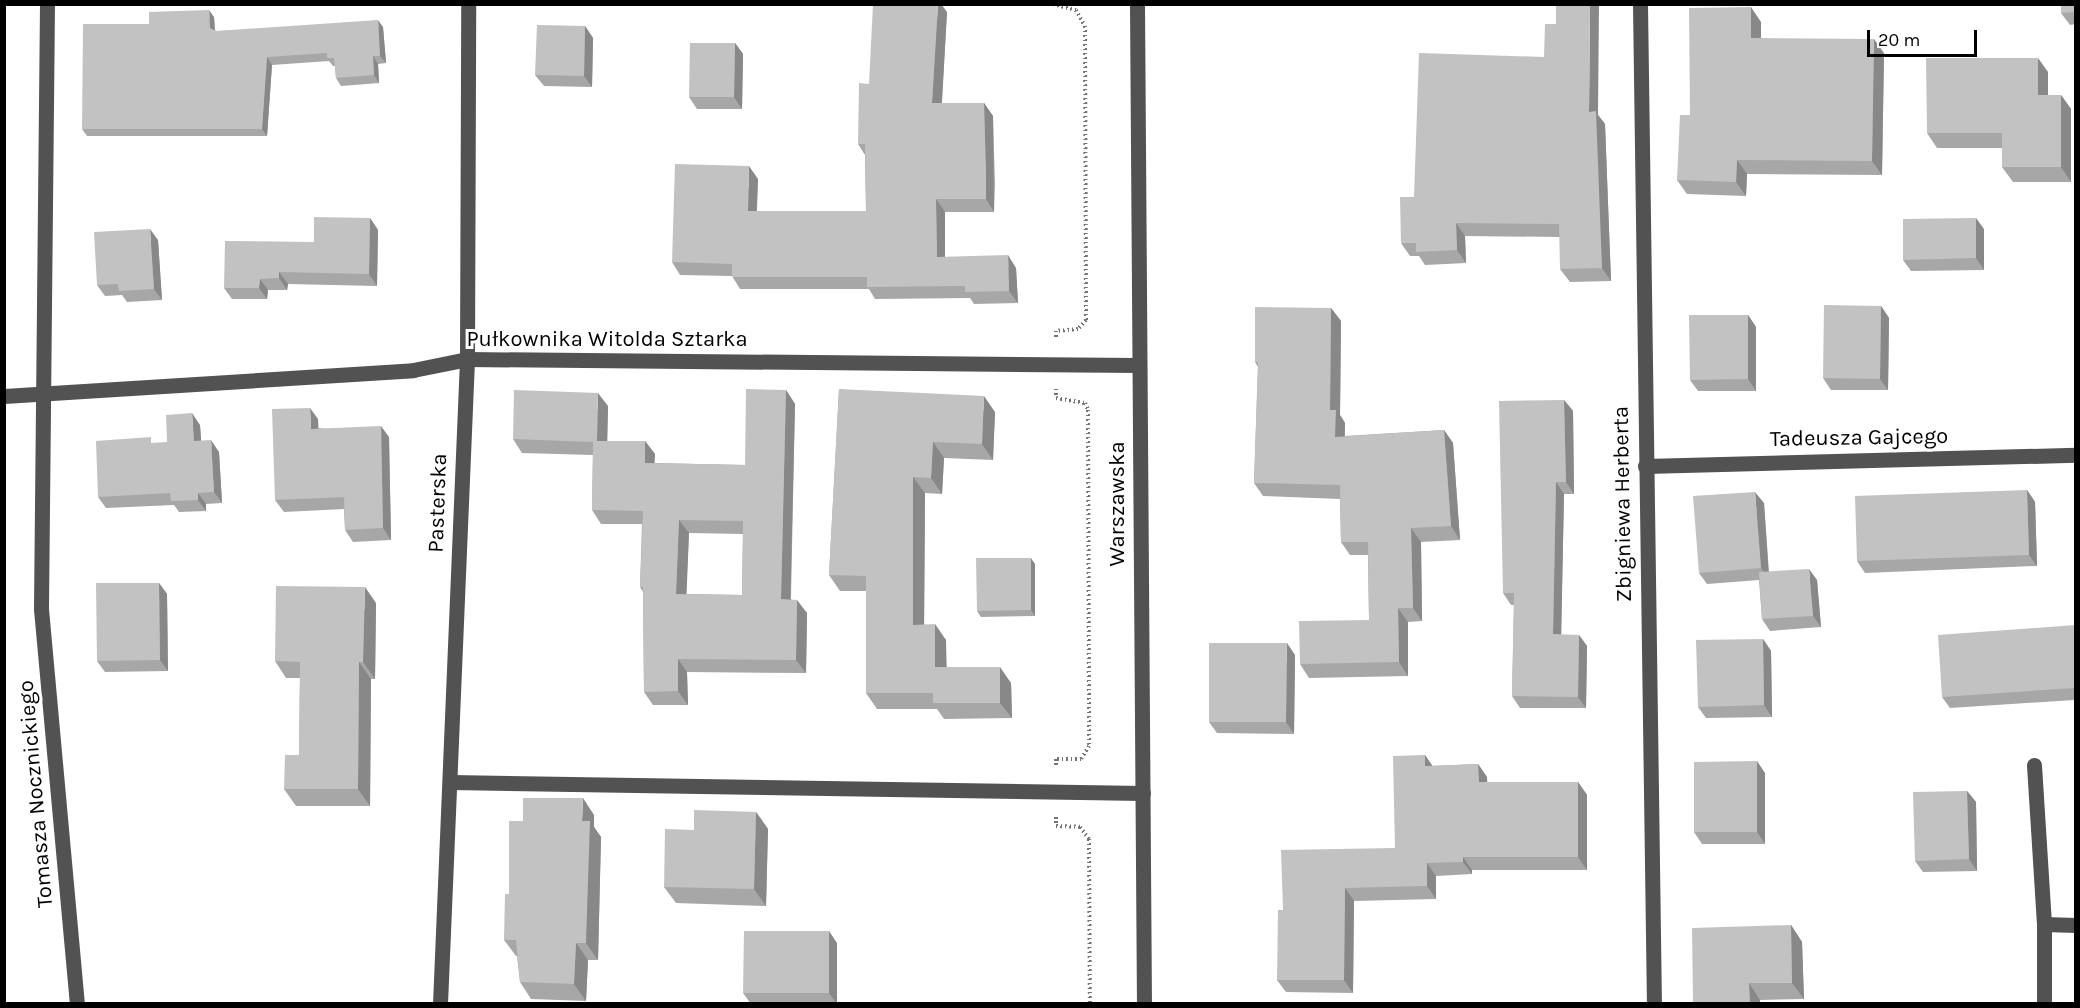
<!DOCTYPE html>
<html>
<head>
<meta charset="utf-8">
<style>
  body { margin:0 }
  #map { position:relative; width:2080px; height:1008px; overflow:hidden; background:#fff; font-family:Karla,sans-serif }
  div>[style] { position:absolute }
  .path>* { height:4px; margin-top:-2px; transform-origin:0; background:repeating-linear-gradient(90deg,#747474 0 1.5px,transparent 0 4.5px) }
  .minor>* { height:15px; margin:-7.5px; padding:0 7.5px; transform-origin:7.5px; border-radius:7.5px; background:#525252 }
  .wall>* { inset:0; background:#a7a7a7 }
  .shaded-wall>* { inset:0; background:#888 }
  .building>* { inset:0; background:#c2c2c2 }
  span { translate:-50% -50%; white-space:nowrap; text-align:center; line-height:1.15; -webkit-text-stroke:6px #fff; paint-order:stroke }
  .street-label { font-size:22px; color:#000 }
  .frame { position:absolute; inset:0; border:6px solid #000; pointer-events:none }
  .scale { position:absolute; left:1867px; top:30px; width:110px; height:27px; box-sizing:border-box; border:3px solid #000; border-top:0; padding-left:8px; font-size:18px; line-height:21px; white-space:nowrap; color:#000; -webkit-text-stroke:4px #fff; paint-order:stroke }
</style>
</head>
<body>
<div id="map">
  <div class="path">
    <i style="left:1053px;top:4px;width:24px;rotate:15deg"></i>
    <i style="left:1076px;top:10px;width:18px;rotate:61deg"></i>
    <i style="left:1085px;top:26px;width:294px;rotate:89.8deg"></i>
    <i style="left:1086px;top:320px;width:12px;rotate:132deg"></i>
    <i style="left:1078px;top:329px;width:22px;rotate:175deg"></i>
    <i style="left:1056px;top:331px;width:9px;rotate:90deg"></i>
    <i style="left:1056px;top:389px;width:9px;rotate:90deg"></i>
    <i style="left:1056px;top:398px;width:29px;rotate:10deg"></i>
    <i style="left:1085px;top:403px;width:8px;rotate:67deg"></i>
    <i style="left:1088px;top:410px;width:336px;rotate:89.8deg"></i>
    <i style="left:1089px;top:746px;width:15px;rotate:122deg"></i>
    <i style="left:1081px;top:759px;width:25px;rotate:180deg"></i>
    <i style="left:1056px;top:759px;width:8px;rotate:90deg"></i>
    <i style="left:1056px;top:817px;width:9px;rotate:90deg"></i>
    <i style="left:1056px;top:826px;width:24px;rotate:2deg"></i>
    <i style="left:1080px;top:827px;width:15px;rotate:53deg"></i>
    <i style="left:1089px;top:839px;width:165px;rotate:89.7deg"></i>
  </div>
  <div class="minor">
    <i style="left:47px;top:4px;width:605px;rotate:90.57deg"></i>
    <i style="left:41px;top:609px;width:397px;rotate:84.8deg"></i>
    <i style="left:1137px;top:4px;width:1000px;rotate:89.6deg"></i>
    <i style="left:1640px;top:4px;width:1000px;rotate:89.2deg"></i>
    <i style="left:4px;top:396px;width:410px;rotate:-3.6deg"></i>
    <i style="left:413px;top:370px;width:55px;rotate:-11.5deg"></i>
    <i style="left:467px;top:359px;width:672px;rotate:0.51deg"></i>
    <i style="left:1645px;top:466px;width:431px;rotate:-1.5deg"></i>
    <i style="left:2034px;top:765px;width:159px;rotate:86.4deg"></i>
    <i style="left:2044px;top:924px;width:80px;rotate:90deg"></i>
    <i style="left:450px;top:782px;width:693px;rotate:0.91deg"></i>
    <i style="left:2044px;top:924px;width:32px;rotate:2deg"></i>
    <i style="left:440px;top:1004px;width:646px;rotate:-87.6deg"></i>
    <i style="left:467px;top:359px;width:355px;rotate:-89.8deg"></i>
  </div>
  <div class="wall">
    <i style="clip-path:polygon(2076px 4px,2076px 24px,2070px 25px,2061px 13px)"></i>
    <i style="clip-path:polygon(947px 12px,942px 103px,984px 103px,993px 116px,995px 184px,994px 212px,945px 212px,945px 257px,1016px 268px,1018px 303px,974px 304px,970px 298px,875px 299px,869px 289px,740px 289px,732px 276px,680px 275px,672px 262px,758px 179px,757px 211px,866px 211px,865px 155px,858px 144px,869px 84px)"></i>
    <i style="clip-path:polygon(214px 17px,215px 30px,216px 31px,383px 27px,386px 63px,378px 64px,379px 83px,341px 86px,336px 78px,335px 66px,333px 66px,329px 61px,272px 65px,267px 136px,87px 136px,82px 129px,149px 24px)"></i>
    <i style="clip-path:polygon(1761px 22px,1761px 38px,1884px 53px,1882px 175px,1747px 174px,1746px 196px,1687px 194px,1677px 180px,1690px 115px)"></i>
    <i style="clip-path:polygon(585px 26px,593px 38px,592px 87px,544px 86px,535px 75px)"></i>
    <i style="clip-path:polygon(735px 43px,743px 54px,742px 109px,697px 109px,689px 97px)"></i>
    <i style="clip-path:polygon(2048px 72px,2048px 95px,2061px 95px,2071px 109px,2071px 182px,2013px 182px,2002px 167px,2002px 148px,1937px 148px,1927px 133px)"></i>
    <i style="clip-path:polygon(1598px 115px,1605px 124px,1611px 281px,1570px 282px,1560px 269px,1560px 237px,1465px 236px,1466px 263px,1425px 265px,1419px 256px,1410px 256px,1401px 243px)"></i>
    <i style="clip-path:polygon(370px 218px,378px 230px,377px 286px,288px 284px,287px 290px,268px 290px,267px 299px,232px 299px,224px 288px,314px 242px)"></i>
    <i style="clip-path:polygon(1984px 229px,1984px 270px,1911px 271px,1903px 260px)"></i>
    <i style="clip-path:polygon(158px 240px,162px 300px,127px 302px,122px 295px,105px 296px,97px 285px)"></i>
    <i style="clip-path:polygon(1881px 306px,1889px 318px,1888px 390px,1831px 390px,1823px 378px)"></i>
    <i style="clip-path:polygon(1331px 308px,1341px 321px,1340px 415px,1345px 423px,1345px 436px,1444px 430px,1453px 443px,1460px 540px,1421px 542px,1422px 621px,1408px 622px,1408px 676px,1309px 678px,1300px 664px,1369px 620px,1368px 555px,1350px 555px,1341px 542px,1340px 499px,1263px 496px,1254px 483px,1258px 367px,1255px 362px)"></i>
    <i style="clip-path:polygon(1748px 315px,1756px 327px,1756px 391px,1698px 391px,1690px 380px)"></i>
    <i style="clip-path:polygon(839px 389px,995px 412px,993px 460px,944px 458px,942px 494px,925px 493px,924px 624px,946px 640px,946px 667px,1011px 683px,1012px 718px,944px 719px,937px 709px,877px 709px,866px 693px,866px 591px,840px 591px,829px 575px)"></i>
    <i style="clip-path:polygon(evenodd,786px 390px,795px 404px,791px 599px,807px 613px,806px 673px,687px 672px,688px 705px,653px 705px,644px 692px,643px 592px,640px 587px,642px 524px,601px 524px,592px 510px,593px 455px,522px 453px,513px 439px,608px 406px,607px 441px,645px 441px,655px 454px,654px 463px,745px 465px,786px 390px,689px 533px,743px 534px,742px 595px,686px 594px,689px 533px)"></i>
    <i style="clip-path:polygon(1564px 400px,1573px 411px,1574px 494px,1564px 494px,1561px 635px,1579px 635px,1587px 646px,1586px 708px,1520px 708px,1512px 696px,1514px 605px,1511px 605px,1503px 593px)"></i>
    <i style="clip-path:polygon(318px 419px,318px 428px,389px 437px,391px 540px,353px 542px,345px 530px,344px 509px,284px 512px,275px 500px)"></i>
    <i style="clip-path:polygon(200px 425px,201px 441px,219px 452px,222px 503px,206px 504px,206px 511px,179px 512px,174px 505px,106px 508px,98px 497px,167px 442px)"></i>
    <i style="clip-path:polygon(2027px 490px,2035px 502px,2037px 566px,1865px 573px,1857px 561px)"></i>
    <i style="clip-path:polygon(1764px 503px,1769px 572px,1817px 580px,1821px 627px,1770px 631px,1762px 619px,1759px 580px,1707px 584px,1699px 573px)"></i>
    <i style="clip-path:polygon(1035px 564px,1035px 616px,981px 617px,977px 611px)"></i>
    <i style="clip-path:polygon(159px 583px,167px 594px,168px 671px,105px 672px,97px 661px)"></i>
    <i style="clip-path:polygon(376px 603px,375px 679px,371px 679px,370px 806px,296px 806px,284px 789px,299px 755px,300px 678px,286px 678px,275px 661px)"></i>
    <i style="clip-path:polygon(2076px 625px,2076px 703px,2074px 700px,1950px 708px,1942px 697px)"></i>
    <i style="clip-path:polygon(1763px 639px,1771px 651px,1772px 717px,1706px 718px,1698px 707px)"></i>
    <i style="clip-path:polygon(1295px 655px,1294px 734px,1217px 733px,1209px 722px)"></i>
    <i style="clip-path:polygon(1425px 755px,1432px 766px,1478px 764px,1487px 777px,1487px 782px,1578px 782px,1587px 795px,1587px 870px,1472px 870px,1472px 874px,1436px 876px,1436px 899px,1354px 901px,1353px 993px,1286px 992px,1277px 980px,1283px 910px,1395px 848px)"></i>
    <i style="clip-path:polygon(1765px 773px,1765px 844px,1702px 844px,1694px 832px)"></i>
    <i style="clip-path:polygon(1967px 791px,1976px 802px,1977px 871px,1923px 872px,1915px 861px)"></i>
    <i style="clip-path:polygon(756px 812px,768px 829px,766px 906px,676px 903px,664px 887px,694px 830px)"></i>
    <i style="clip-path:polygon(594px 815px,594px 827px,601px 837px,598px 960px,588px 960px,586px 1001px,531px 999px,520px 982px,517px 956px,516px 956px,504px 940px,509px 894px)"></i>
    <i style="clip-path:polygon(1791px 925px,1802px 942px,1804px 999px,1760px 1000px,1760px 1004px,1693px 1004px)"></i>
    <i style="clip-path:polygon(837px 943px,837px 1004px,751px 1004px,743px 993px)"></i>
  </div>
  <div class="shaded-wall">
    <i style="clip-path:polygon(938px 4px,941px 4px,947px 12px,941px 115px,932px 103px)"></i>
    <i style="clip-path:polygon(1590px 4px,1599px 4px,1598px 115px,1605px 124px,1611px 281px,1602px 268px,1589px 112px)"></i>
    <i style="clip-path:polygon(1751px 7px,1761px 22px,1761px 52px,1751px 38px)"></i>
    <i style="clip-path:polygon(209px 10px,214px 17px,215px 36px,210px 28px)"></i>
    <i style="clip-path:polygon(378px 20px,383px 27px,386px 63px,380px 56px)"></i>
    <i style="clip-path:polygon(585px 26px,593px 38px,592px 87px,584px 76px)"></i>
    <i style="clip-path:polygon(1874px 39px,1884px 53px,1882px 175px,1872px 161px)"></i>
    <i style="clip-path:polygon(735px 43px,743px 54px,742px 109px,734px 97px)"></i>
    <i style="clip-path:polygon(373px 56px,378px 64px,379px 83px,374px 75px)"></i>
    <i style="clip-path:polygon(267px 57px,272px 65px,267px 136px,262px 129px)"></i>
    <i style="clip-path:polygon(2038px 58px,2048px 72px,2048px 109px,2038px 95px)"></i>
    <i style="clip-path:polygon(2061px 95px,2071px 109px,2071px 182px,2061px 167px)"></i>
    <i style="clip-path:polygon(984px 103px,993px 116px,994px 212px,986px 199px)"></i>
    <i style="clip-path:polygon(1737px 160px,1747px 174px,1746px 196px,1736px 182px)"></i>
    <i style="clip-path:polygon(749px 166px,758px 179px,756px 224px,748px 211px)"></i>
    <i style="clip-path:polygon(936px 199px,945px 212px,945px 270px,937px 257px)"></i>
    <i style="clip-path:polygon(370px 218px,378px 230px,377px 286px,369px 274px)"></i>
    <i style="clip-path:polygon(1976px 218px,1984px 229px,1984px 270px,1976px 258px)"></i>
    <i style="clip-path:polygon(1456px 223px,1465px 236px,1466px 263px,1457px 250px)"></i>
    <i style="clip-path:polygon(150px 229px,158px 240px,162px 300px,154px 289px)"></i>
    <i style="clip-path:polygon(1008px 255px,1016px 268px,1018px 303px,1009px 291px)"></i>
    <i style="clip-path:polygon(279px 272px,288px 284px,287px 290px,279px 278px)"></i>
    <i style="clip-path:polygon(260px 279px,268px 290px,267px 299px,259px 288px)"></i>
    <i style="clip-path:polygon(1881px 306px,1889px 318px,1888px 390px,1880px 379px)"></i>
    <i style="clip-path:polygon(1331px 308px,1341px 321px,1340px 415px,1345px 423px,1344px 450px,1335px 437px,1330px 410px)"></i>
    <i style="clip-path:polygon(1748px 315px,1756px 327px,1756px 391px,1748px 379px)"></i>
    <i style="clip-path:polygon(786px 390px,795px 404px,790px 612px,781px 599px)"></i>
    <i style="clip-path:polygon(598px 393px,608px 406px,607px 454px,597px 441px)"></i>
    <i style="clip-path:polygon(984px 396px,995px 412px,993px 460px,982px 444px)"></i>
    <i style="clip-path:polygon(1564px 400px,1573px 411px,1574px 494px,1566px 482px)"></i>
    <i style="clip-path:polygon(310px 408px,318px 419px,319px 440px,311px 429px)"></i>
    <i style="clip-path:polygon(192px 413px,200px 425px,202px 453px,194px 441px)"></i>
    <i style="clip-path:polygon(381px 426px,389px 437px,391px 540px,383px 528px)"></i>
    <i style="clip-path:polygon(1444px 430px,1453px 443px,1460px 540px,1451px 526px)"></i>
    <i style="clip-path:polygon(211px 440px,219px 452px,222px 503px,214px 492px)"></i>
    <i style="clip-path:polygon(645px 441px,655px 454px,654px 476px,645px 463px)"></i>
    <i style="clip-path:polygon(933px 442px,944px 458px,942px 494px,931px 478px)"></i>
    <i style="clip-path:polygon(913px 477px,925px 493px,924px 641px,913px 625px)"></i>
    <i style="clip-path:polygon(1556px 482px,1564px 494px,1561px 646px,1553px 634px)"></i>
    <i style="clip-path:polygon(2027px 490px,2035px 502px,2037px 566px,2029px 555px)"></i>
    <i style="clip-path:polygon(1755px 492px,1764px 503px,1769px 579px,1761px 568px)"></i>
    <i style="clip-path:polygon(198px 493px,206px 504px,206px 511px,198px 500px)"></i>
    <i style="clip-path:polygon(679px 520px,689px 533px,686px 607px,676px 594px)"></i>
    <i style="clip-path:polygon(1411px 528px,1421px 542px,1422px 621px,1413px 608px)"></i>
    <i style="clip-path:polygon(1031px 558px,1035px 564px,1035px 616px,1031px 610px)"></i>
    <i style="clip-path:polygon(1809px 569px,1817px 580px,1821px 627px,1813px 616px)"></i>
    <i style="clip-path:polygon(159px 583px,167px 594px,168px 671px,160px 660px)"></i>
    <i style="clip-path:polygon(365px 587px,376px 603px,375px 679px,363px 662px)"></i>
    <i style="clip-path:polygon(797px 600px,807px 613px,806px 673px,796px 660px)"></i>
    <i style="clip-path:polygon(1398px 608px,1408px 622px,1408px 676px,1399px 662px)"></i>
    <i style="clip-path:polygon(935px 624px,946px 640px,947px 683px,935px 667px)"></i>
    <i style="clip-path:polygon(1579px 635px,1587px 646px,1586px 708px,1578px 697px)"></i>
    <i style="clip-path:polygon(1763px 639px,1771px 651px,1772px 717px,1764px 705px)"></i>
    <i style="clip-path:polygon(1287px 643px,1295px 655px,1294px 734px,1286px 722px)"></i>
    <i style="clip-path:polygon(678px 659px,687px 672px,688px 705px,678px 691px)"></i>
    <i style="clip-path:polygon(359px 662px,371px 679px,370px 806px,358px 789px)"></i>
    <i style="clip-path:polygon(1000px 667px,1011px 683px,1012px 718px,1000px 703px)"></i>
    <i style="clip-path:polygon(1425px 755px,1434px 768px,1425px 766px)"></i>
    <i style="clip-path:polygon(1757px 761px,1765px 773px,1765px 844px,1757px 832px)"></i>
    <i style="clip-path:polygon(1478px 764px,1487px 777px,1488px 795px,1479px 782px)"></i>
    <i style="clip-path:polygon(1578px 782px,1587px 795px,1587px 870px,1578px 857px)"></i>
    <i style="clip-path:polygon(1967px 791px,1976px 802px,1977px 871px,1969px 859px)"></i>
    <i style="clip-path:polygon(583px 798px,594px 815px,594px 827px,601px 837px,598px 960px,586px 943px,582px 821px)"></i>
    <i style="clip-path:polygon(756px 812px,768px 829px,766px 906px,754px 889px)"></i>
    <i style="clip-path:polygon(1463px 857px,1472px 870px,1472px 874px,1463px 862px)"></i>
    <i style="clip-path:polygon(1427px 863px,1436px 876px,1436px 899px,1427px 886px)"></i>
    <i style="clip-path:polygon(1345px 888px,1354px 901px,1353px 993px,1344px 980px)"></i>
    <i style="clip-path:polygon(1791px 925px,1802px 942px,1804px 999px,1792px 983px)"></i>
    <i style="clip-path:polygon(829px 931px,837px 943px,837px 1004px,829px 993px)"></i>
    <i style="clip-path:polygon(576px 943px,588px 960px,586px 1001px,574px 984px)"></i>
    <i style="clip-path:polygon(1749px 983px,1760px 1000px,1760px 1004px,1750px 1004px)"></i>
  </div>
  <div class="building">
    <i style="clip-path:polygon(873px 4px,938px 4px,932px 103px,984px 103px,986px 171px,986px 199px,936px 199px,937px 257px,1008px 255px,1009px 291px,965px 292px,965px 286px,867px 287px,867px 277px,732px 277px,732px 264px,672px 262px,675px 164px,749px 166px,748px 211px,866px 211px,865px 144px,858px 144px,859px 83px,869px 84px)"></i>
    <i style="clip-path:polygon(1556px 4px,1590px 4px,1589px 112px,1596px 111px,1602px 268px,1560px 269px,1559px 224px,1456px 223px,1457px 250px,1416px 252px,1416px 243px,1401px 243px,1400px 197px,1414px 197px,1419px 53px,1544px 57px,1545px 24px,1556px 24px)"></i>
    <i style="clip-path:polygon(2061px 4px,2076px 4px,2076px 12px,2061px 13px)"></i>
    <i style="clip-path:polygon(1751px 7px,1751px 38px,1874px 39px,1872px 161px,1737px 160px,1736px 182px,1677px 180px,1680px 115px,1690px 115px,1689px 8px)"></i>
    <i style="clip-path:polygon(209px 10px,210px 28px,216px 31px,378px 20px,380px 56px,373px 56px,374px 75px,336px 78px,334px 58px,327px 58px,327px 53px,267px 57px,262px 129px,82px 129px,83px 24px,149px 24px,149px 12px)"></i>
    <i style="clip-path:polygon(537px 25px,585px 26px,584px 76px,535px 75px)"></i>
    <i style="clip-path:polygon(690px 43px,735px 43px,734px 97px,689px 97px)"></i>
    <i style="clip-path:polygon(1926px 58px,2038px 58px,2038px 95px,2061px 95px,2061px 167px,2002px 167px,2002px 133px,1927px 133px)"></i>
    <i style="clip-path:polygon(314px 217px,370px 218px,369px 274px,279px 272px,279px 278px,260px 279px,259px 288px,224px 288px,225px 241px,314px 242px)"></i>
    <i style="clip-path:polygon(1976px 218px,1976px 258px,1903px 260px,1903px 219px)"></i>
    <i style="clip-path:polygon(150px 229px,154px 289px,119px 291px,118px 284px,97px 285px,94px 232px)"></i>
    <i style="clip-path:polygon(1824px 305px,1881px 306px,1880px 379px,1823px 378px)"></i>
    <i style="clip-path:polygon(1255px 307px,1331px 308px,1330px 410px,1336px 410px,1335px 437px,1444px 430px,1451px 526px,1411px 528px,1413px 608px,1398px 608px,1399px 662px,1300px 664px,1299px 621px,1369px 620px,1368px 542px,1341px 542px,1340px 485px,1254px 483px,1258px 362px,1255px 362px)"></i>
    <i style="clip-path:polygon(1689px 315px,1748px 315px,1748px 379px,1690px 380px)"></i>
    <i style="clip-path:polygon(evenodd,746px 389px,786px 390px,781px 599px,797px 600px,796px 660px,678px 659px,678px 691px,644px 692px,643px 587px,640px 587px,643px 511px,592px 510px,593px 442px,513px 439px,514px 390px,598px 393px,597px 441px,645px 441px,645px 463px,745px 465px,746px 389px,679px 520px,743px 521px,742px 595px,676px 594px,679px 520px)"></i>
    <i style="clip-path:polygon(839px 389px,984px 396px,982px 444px,933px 442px,931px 478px,913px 477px,913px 625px,935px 624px,935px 667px,1000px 667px,1000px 703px,933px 703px,933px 693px,866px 693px,866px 576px,829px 575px)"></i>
    <i style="clip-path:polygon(1564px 400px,1566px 482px,1556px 482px,1553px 634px,1579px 635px,1578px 697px,1512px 696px,1514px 593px,1503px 593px,1499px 401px)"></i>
    <i style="clip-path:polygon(310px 408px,311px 429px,381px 426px,383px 528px,345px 530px,344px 497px,275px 500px,272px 409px)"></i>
    <i style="clip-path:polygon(192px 413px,194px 441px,211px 440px,214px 492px,198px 493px,198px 500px,171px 501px,170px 493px,98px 497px,96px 441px,151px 437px,151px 443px,167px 442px,166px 415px)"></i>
    <i style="clip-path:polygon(2027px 490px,2029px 555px,1857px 561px,1855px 496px)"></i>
    <i style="clip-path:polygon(1755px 492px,1761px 568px,1699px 573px,1693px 496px)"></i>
    <i style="clip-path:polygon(976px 558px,1031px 558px,1031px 610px,977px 611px)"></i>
    <i style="clip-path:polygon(1809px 569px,1813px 616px,1762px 619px,1759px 572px)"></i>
    <i style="clip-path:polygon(96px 583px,159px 583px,160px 660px,97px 661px)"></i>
    <i style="clip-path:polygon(276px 586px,365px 587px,363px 662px,359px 662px,358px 789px,284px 789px,285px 755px,299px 755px,300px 662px,275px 661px)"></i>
    <i style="clip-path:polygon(2076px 625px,2076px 702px,2075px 702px,2074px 688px,1942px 697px,1938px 635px)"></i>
    <i style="clip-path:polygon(1763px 639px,1764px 705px,1698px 707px,1696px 640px)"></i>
    <i style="clip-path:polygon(1209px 643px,1287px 643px,1286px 722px,1209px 722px)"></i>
    <i style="clip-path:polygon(1425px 755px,1425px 766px,1478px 764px,1479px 782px,1578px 782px,1578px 857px,1463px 857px,1463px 862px,1427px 863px,1427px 886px,1345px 888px,1344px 980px,1277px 980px,1278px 910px,1283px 910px,1281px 850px,1395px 848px,1393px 756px)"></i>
    <i style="clip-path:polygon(1757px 761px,1757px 832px,1694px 832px,1694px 762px)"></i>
    <i style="clip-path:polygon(1967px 791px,1969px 859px,1915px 861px,1913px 792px)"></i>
    <i style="clip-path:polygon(523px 798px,583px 798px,582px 821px,590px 821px,586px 943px,576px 943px,574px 984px,520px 982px,516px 940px,504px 940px,505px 894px,509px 894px,509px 821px,523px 821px)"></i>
    <i style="clip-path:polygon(694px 810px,756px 812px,754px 889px,664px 887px,665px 829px,694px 830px)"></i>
    <i style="clip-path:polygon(1791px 925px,1792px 983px,1749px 983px,1750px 1004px,1693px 1004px,1692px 928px)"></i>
    <i style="clip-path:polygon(744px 931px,829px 931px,829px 993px,743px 993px)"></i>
  </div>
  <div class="street-label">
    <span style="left:607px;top:340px">Pułkownika Witolda Sztarka</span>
    <span style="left:1859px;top:438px;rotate:-1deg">Tadeusza Gajcego</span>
    <span style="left:438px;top:503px;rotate:-88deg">Pasterska</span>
    <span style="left:1118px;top:504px;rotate:-90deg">Warszawska</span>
    <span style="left:1623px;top:504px;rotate:-91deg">Zbigniewa Herberta</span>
    <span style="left:36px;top:794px;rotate:-95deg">Tomasza Nocznickiego</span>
  </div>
  <div class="frame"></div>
  <div class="scale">20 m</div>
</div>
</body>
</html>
